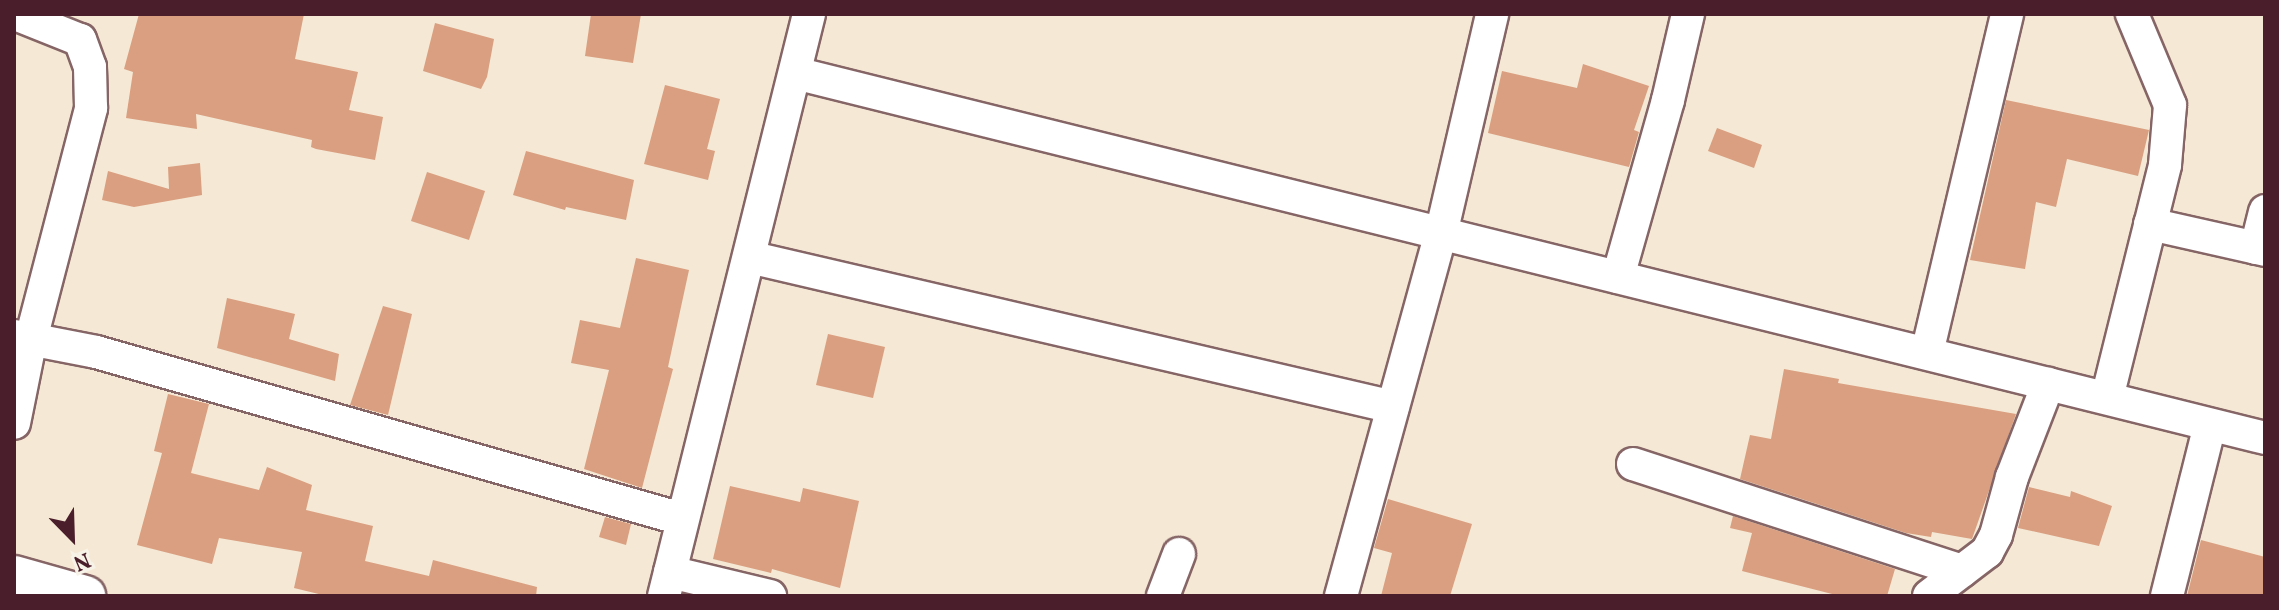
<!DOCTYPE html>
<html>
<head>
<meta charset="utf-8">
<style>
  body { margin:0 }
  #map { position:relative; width:2279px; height:610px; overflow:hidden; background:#f5e8d4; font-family:Vollkorn,serif }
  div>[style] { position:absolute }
  .building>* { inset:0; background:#d99f80 }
  .roads { filter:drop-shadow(2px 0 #866566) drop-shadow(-2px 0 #866566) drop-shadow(0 2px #866566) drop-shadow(0 -2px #866566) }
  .minor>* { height:32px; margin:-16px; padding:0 16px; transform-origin:16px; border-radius:16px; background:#fff }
  .major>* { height:40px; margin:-20px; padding:0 20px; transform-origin:20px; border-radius:20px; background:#fff }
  span { translate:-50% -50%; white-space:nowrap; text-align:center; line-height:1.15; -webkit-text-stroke:6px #f7f3e8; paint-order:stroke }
  .frame { position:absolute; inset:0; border:16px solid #4a1f2b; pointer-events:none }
  .north { position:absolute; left:32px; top:498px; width:80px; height:80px; -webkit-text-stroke:6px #f7f3e8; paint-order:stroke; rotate:157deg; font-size:22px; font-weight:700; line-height:32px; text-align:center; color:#4a1f2b }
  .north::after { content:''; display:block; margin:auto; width:28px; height:36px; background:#4a1f2b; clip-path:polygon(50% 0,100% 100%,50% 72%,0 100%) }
</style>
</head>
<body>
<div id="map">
  <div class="building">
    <i style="clip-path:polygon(139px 14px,304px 14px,295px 59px,358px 72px,349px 110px,383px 117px,375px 160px,316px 149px,311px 147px,312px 140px,196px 114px,197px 129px,126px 118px,133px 72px,124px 69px)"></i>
    <i style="clip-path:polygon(591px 14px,641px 14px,633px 63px,585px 56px)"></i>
    <i style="clip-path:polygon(435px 23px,494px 39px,487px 77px,481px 89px,423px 71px)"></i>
    <i style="clip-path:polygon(1583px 64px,1649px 86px,1634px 130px,1639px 132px,1629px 167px,1488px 133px,1502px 71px,1577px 88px)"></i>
    <i style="clip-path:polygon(665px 85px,720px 99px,707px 149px,715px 151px,708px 180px,644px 164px)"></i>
    <i style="clip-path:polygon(2006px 100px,2149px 130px,2138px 176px,2067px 159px,2056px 207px,2036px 202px,2025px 269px,1970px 260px)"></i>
    <i style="clip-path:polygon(1717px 128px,1762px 145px,1754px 168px,1708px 151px)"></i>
    <i style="clip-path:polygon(526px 151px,634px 180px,626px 220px,566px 207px,565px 210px,513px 195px)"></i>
    <i style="clip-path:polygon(200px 163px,202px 195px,134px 207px,102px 200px,108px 171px,169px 189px,168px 167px)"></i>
    <i style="clip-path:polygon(427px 172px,485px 191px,469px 240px,411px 221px)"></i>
    <i style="clip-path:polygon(636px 258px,689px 270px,668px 367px,673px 369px,642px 488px,584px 469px,609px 370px,571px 363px,580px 320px,620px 328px)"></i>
    <i style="clip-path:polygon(227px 298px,295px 314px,289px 339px,339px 354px,335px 381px,217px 348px)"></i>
    <i style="clip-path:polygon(383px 306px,412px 314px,388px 415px,350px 405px)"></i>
    <i style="clip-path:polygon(828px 334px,885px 347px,873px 398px,816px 385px)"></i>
    <i style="clip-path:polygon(1784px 369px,1839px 379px,1838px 383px,2016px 414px,1972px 539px,1932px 532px,1931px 537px,1906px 533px,1740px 479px,1750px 435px,1771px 439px)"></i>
    <i style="clip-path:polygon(168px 394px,209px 404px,191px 473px,259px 490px,267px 467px,312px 485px,306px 510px,373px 526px,365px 561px,429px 576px,433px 560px,537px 587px,536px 596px,327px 596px,294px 588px,302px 552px,219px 538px,212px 564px,137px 545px,162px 453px,154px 451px)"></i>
    <i style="clip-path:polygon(730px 486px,800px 502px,803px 488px,859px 501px,840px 588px,772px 569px,771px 573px,713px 559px)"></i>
    <i style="clip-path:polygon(2029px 487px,2070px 497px,2071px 491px,2112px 506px,2099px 546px,2018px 528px)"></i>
    <i style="clip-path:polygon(1388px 499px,1472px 524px,1450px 596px,1381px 596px,1392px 553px,1374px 548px)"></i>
    <i style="clip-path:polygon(1733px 516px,1895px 569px,1887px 596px,1840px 596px,1742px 571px,1752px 533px,1730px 528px)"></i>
    <i style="clip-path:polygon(605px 517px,631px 524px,626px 545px,599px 537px)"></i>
    <i style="clip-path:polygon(2201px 540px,2265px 557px,2265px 596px,2187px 596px)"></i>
  </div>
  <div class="roads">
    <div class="minor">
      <i style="left:795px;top:73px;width:1515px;rotate:13.94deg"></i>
      <i style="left:2150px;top:224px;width:118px;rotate:12.7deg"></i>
      <i style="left:2256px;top:248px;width:38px;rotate:-76deg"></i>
      <i style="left:749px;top:257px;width:661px;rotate:13.11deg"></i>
      <i style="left:1618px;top:277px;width:184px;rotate:-74.2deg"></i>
      <i style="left:1668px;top:100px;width:88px;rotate:-76.9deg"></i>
      <i style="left:14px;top:336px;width:84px;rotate:11deg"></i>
      <i style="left:96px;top:352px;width:609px;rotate:15.91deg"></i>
      <i style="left:1927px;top:353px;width:348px;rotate:-76.7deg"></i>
      <i style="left:2107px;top:398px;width:240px;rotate:-76deg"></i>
      <i style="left:2165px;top:165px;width:60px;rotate:-85.2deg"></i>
      <i style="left:2170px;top:105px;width:99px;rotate:-112.7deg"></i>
      <i style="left:14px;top:423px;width:86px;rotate:-78.6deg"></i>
      <i style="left:31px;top:339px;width:239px;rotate:-75.4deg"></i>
      <i style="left:91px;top:108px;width:41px;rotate:-91.4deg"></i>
      <i style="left:90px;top:67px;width:29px;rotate:-110deg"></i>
      <i style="left:80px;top:40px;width:70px;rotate:-158.2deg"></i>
      <i style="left:1633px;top:464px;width:346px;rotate:18deg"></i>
      <i style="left:670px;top:572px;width:103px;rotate:13.5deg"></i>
      <i style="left:664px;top:596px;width:600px;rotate:-76.01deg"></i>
      <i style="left:1163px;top:596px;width:45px;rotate:-69.1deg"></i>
      <i style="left:1341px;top:596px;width:376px;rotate:-74.6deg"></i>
      <i style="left:1441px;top:234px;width:226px;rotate:-76.9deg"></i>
      <i style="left:1929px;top:596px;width:73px;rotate:-37.2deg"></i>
      <i style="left:1987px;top:552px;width:19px;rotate:-62deg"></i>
      <i style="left:1996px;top:535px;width:60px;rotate:-74.6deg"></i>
      <i style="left:2012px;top:477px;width:100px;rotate:-68.8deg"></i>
      <i style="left:2167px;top:596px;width:176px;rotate:-75.9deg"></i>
    </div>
    <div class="major">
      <i style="left:14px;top:576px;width:74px;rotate:15.7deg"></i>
    </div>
  </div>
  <div class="frame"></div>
  <div class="north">N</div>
</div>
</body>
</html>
